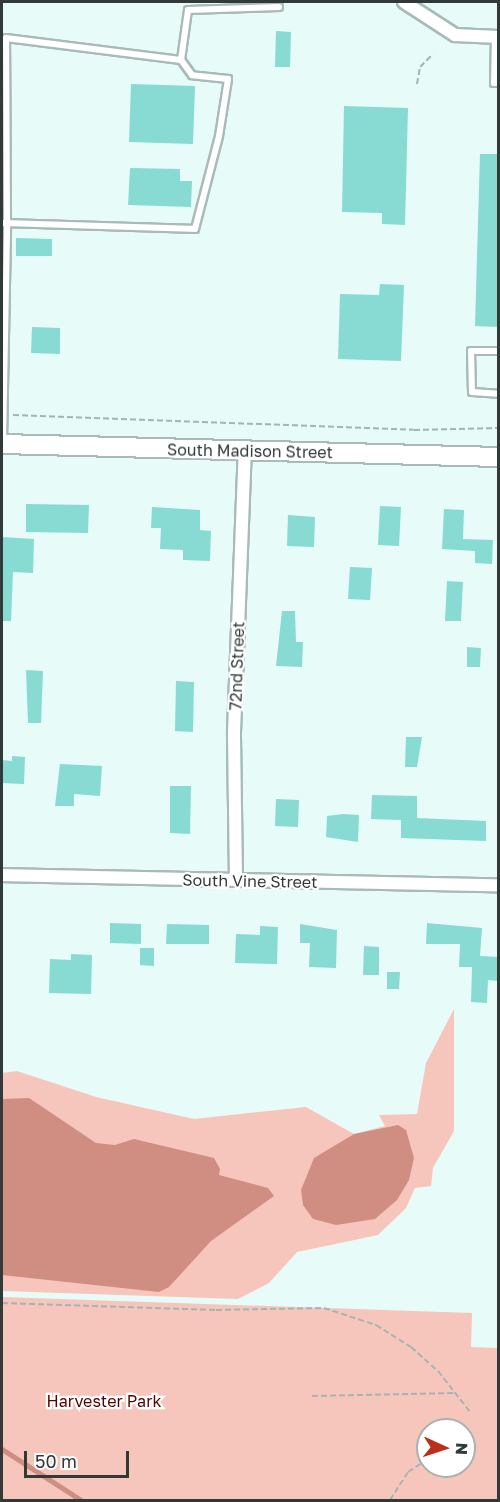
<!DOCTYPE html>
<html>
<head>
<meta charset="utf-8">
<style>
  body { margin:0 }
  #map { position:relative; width:500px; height:1502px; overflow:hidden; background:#e7fbf8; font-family:"Golos Text",sans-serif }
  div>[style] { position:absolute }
  .green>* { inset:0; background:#f6c6bc }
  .water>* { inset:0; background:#cf8e81 }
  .stream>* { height:4.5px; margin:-2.25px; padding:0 2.25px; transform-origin:2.25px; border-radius:2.25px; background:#cf8e81 }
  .building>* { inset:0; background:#88dbd2 }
  .path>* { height:2px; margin-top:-1px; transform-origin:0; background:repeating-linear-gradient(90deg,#a5b4b2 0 6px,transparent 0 9px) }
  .roads { filter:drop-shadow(2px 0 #a8bbb9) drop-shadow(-2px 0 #a8bbb9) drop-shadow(0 2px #a8bbb9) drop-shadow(0 -2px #a8bbb9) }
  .lane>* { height:6px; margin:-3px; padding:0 3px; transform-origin:3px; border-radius:3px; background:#fff }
  .street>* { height:12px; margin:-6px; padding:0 6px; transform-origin:6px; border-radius:6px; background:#fff }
  .secondary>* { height:18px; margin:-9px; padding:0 9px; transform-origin:9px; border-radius:9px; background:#fff }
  span { translate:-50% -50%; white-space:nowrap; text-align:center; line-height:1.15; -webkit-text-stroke:4.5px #fff; paint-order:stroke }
  .street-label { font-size:16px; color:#323a39 }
  .park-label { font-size:16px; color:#540400 }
  .frame { position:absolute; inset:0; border:3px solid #323a39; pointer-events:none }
  .north { position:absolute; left:416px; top:1418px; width:60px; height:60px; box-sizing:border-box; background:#fff; border:2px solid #adb0b0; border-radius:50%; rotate:93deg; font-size:16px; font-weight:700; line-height:24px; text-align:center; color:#323a39 }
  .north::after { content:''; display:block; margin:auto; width:21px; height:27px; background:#bb2f1b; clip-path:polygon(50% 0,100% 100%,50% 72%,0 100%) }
  .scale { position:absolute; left:24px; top:1451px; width:105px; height:27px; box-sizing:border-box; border:3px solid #323a39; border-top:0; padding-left:8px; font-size:18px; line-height:21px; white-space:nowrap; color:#323a39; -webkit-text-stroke:4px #fff; paint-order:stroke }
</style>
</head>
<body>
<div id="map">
  <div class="green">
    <i style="clip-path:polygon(454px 1009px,454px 1131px,433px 1168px,431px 1186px,415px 1188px,406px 1208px,378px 1235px,297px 1252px,269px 1283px,238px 1299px,2px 1291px,2px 1073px,17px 1071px,96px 1097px,194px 1119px,306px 1107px,354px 1134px,385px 1126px,379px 1115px,417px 1114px,426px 1063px)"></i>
    <i style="clip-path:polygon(evenodd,2px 1297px,472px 1313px,471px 1347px,498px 1348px,498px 1500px,2px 1500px,2px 1297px,428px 1430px,464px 1430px,464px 1466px,428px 1466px,428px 1430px)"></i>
  </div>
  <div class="water">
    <i style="clip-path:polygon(29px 1098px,96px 1143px,115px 1145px,134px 1139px,214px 1158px,220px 1169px,219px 1175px,268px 1188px,274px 1196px,211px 1241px,169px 1287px,159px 1292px,2px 1275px,2px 1099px)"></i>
    <i style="clip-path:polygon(398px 1125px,406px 1130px,414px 1158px,409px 1180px,397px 1200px,375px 1219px,336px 1225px,313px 1219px,303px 1205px,301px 1190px,314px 1158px,354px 1134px)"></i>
  </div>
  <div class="stream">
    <i style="left:2px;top:1449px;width:94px;rotate:32.8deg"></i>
  </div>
  <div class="building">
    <i style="clip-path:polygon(276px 31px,291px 32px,290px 67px,275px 67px)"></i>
    <i style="clip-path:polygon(131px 84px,195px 86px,193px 144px,129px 142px)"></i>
    <i style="clip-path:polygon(344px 106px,408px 108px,405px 225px,382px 224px,382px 213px,342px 212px)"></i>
    <i style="clip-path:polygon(480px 154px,498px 154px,498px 327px,475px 326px)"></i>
    <i style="clip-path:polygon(130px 168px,180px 169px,180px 181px,192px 181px,191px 207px,128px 205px)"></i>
    <i style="clip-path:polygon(16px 238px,52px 239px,52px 256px,16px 256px)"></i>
    <i style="clip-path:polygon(380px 284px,404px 285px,401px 361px,338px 359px,340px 294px,379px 295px)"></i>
    <i style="clip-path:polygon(32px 327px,60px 328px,60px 354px,31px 353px)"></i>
    <i style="clip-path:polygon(26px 504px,89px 505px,88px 533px,26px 532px)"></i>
    <i style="clip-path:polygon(380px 506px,401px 507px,399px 546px,378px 545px)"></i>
    <i style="clip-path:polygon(152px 507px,200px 510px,200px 530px,211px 531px,210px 561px,183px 560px,183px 550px,160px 549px,161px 528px,151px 528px)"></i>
    <i style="clip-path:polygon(444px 509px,464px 510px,463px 539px,493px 540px,492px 564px,475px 563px,475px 551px,442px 549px)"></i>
    <i style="clip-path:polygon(288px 515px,315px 517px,314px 547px,287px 546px)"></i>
    <i style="clip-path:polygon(2px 537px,34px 539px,33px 573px,13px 572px,11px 621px,2px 621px)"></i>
    <i style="clip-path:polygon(350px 567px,372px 568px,370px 600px,348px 599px)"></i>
    <i style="clip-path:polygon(447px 581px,463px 582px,461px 621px,445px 621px)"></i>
    <i style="clip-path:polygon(282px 611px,295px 611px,296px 642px,303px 642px,302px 667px,276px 666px)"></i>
    <i style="clip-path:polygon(467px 647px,481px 648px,480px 667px,467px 667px)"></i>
    <i style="clip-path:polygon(26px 670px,43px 671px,41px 723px,28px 723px)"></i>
    <i style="clip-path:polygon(176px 681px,194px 682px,193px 732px,175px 731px)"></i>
    <i style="clip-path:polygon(406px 737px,422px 737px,417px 767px,405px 767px)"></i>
    <i style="clip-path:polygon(12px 756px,25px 757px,24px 784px,2px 783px,2px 760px,12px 761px)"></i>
    <i style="clip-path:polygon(60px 764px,102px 766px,100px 796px,74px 794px,74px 806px,55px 806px)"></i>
    <i style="clip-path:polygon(170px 786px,191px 786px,190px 834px,170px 833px)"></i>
    <i style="clip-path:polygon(372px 795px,417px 796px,417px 818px,486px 821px,486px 841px,401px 838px,401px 820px,371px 819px)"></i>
    <i style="clip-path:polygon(276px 799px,299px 800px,298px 827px,275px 826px)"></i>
    <i style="clip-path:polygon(343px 814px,359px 815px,358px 842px,326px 837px,327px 816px)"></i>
    <i style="clip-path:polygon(110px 923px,141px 924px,141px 944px,110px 943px)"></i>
    <i style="clip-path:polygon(427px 923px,482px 928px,480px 956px,498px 957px,498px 981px,488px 980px,487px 1003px,471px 1002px,472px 967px,459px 967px,460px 944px,426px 944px)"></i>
    <i style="clip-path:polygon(167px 924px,209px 925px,209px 944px,166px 944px)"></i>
    <i style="clip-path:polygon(300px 924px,337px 930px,336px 968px,309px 967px,310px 943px,300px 943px)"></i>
    <i style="clip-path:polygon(260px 926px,278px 927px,277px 964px,235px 963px,236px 934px,260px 935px)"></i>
    <i style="clip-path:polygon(364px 946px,379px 947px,379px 975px,363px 975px)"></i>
    <i style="clip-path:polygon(140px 948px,154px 948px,154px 966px,140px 965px)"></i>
    <i style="clip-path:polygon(71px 954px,92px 955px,91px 994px,49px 993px,50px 959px,71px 960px)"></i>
    <i style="clip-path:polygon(387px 972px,400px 972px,399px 989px,387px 989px)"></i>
  </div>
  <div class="path">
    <i style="left:417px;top:84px;width:17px;rotate:-80deg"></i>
    <i style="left:420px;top:67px;width:18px;rotate:-45deg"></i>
    <i style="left:13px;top:415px;width:401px;rotate:2.1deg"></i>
    <i style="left:414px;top:430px;width:84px;rotate:-1.4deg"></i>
    <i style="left:2px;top:1303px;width:214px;rotate:1.9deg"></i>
    <i style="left:216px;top:1310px;width:108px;rotate:-1.1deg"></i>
    <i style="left:324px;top:1308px;width:55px;rotate:18.1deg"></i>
    <i style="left:376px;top:1325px;width:41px;rotate:32.2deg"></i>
    <i style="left:411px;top:1347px;width:36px;rotate:42deg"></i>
    <i style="left:438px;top:1371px;width:52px;rotate:52deg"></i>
    <i style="left:312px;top:1396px;width:144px;rotate:-1.2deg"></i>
    <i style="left:464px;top:1453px;width:5px;rotate:-11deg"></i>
    <i style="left:390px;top:1500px;width:33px;rotate:-57deg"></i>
    <i style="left:408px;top:1472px;width:24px;rotate:-33deg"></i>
  </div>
  <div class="roads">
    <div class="lane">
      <i style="left:495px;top:37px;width:46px;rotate:91.2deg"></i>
      <i style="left:494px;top:83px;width:4px"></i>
      <i style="left:2px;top:223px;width:5px"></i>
      <i style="left:7px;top:223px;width:185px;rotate:-90.3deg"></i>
      <i style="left:6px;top:38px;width:176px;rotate:7.2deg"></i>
      <i style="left:181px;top:60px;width:50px;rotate:-82deg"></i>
      <i style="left:188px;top:10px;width:91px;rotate:-1.9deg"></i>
      <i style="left:498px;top:351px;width:27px;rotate:180deg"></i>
      <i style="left:471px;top:351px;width:41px;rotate:88.6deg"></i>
      <i style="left:472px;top:392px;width:26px;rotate:4deg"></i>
      <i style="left:3px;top:441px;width:218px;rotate:-88.9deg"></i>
      <i style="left:7px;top:223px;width:188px;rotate:1.8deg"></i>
      <i style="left:195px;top:229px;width:96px;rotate:-75.5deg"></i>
      <i style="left:219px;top:136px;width:58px;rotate:-81deg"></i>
      <i style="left:228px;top:79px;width:36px;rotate:-174deg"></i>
      <i style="left:192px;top:75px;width:19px;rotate:-126deg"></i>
    </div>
    <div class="street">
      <i style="left:404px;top:2px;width:61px;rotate:32.9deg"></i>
      <i style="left:455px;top:35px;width:43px;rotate:2.7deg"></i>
      <i style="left:2px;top:875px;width:496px;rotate:1.2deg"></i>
      <i style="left:236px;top:880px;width:148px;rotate:-90.8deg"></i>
      <i style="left:234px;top:732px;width:281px;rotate:-87.8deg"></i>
    </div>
    <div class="secondary">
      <i style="left:2px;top:444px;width:496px;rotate:1.5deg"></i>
    </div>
  </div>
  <div class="street-label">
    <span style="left:250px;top:451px;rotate:1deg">South Madison Street</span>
    <span style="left:237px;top:666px;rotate:-88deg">72nd Street</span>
    <span style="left:250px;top:881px;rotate:1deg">South Vine Street</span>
  </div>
  <div class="park-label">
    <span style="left:104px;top:1401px">Harvester Park</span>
  </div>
  <div class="frame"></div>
  <div class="north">N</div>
  <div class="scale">50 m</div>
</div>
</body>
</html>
